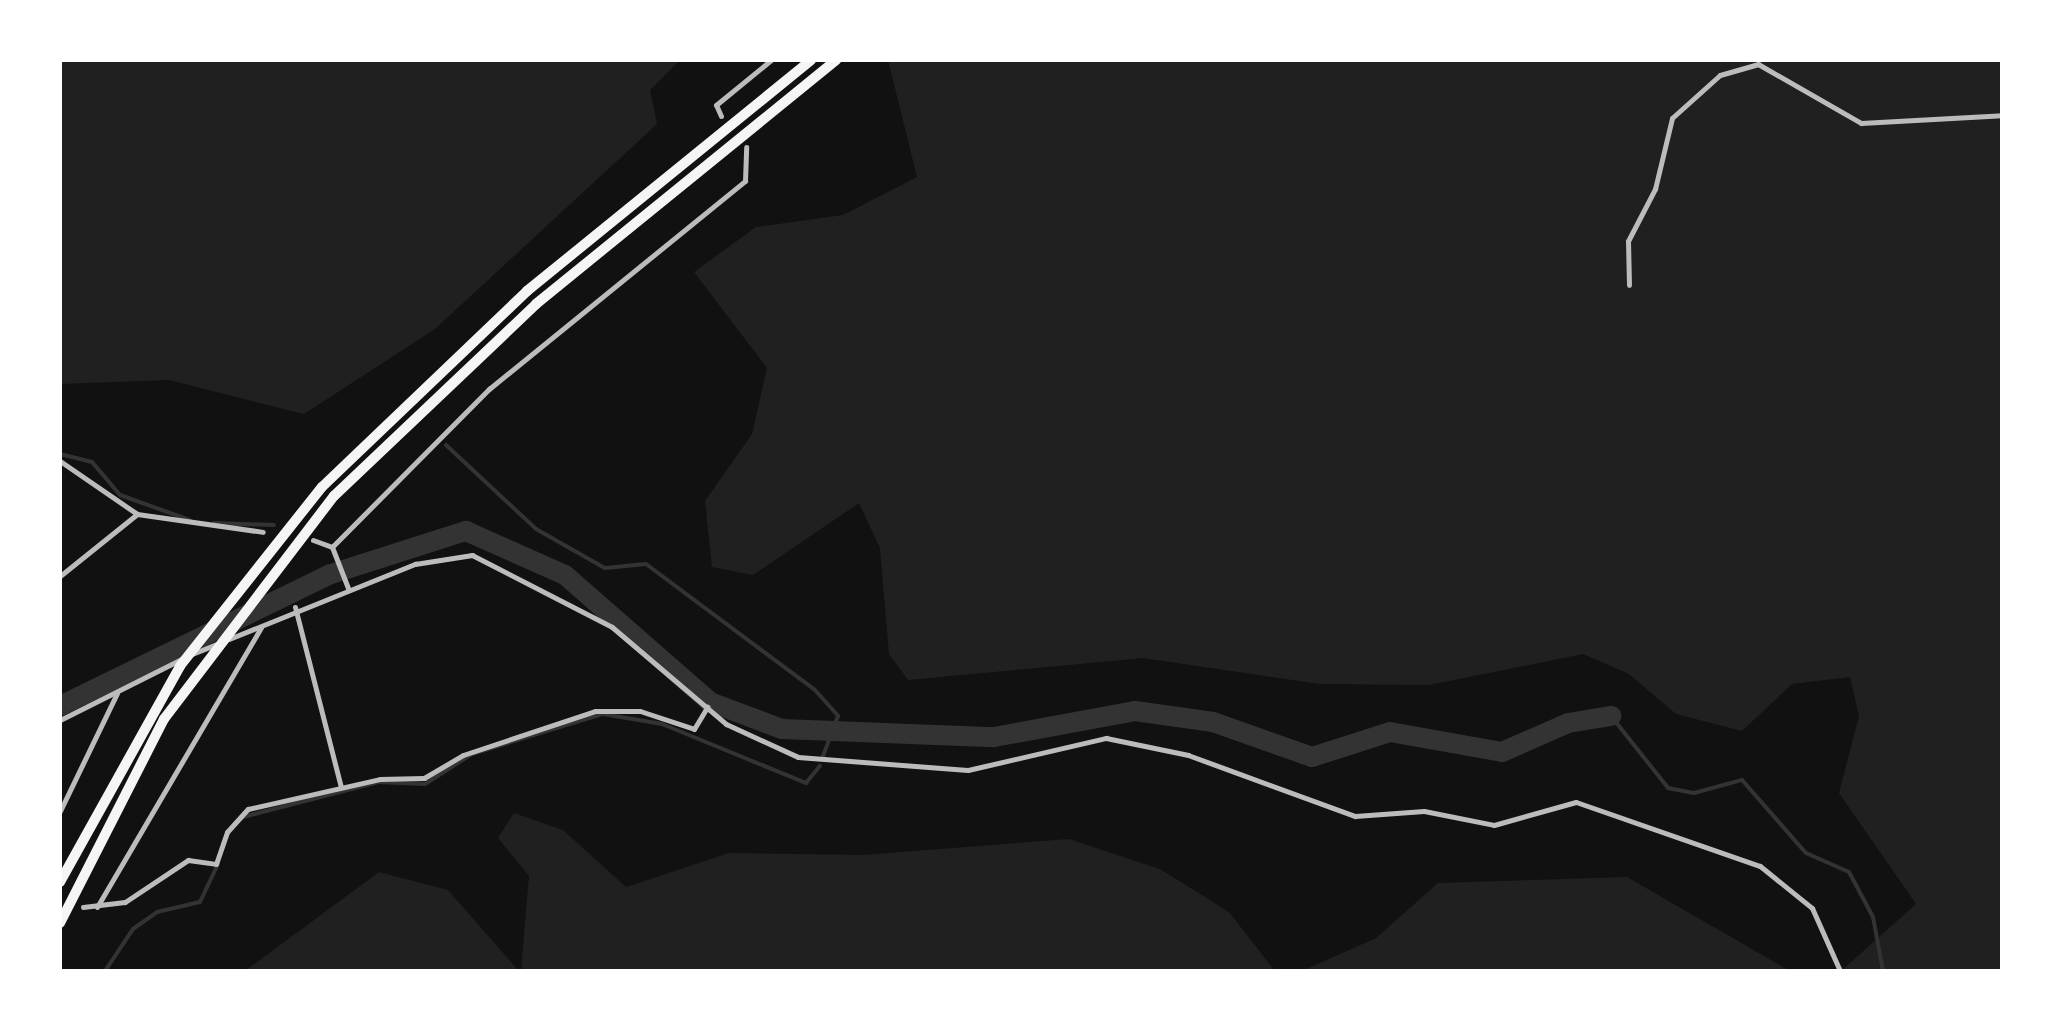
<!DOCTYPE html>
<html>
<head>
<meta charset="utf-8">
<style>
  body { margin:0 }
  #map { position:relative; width:2062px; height:1031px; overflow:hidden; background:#111; font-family:"Source Sans 3",sans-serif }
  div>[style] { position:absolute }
  .green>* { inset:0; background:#202020 }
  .stream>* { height:4px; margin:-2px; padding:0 2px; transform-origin:2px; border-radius:2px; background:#333 }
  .river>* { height:20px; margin:-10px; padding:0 10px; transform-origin:10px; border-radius:10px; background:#333 }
  .minor>* { height:5px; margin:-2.5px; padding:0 2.5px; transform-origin:2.5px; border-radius:2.5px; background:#bcbcbc }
  .motorway>* { height:10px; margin:-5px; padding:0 5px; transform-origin:5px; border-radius:5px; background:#f5f5f5 }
  span { translate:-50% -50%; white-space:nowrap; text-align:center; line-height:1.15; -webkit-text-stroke:10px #fff; paint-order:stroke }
  .frame { position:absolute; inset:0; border:62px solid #fff; pointer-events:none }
</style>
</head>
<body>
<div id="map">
  <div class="green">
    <i style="clip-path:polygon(60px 60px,680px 60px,650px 90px,657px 124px,435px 329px,304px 414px,169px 380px,60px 384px)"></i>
    <i style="clip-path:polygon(888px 60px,2002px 60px,2002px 971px,1841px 971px,1916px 904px,1839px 793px,1859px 716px,1850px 677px,1792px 684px,1742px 731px,1676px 714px,1629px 674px,1583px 654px,1429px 685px,1319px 684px,1143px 658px,908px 680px,889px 654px,880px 548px,859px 503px,753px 575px,712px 567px,705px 501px,752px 434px,767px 368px,694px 272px,756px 227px,843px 215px,917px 177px)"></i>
    <i style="clip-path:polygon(514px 813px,563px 830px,626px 887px,729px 853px,863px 855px,1069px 839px,1160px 869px,1229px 912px,1275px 971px,521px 971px,529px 876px,498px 838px)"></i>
    <i style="clip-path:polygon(379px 872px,448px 890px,519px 971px,245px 971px)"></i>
    <i style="clip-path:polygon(1627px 877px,1790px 971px,1302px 971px,1376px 938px,1438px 883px)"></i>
  </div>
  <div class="stream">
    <i style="left:446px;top:445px;width:123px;rotate:43deg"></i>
    <i style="left:536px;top:529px;width:79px;rotate:29.5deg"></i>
    <i style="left:605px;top:568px;width:41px;rotate:-5.6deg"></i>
    <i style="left:646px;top:564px;width:209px;rotate:36.7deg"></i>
    <i style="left:814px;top:689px;width:36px;rotate:48deg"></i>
    <i style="left:838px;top:716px;width:43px;rotate:110.6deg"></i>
    <i style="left:60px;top:454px;width:33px;rotate:14deg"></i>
    <i style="left:92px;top:462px;width:43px;rotate:49.7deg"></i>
    <i style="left:120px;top:495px;width:74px;rotate:19.7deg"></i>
    <i style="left:214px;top:523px;width:60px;rotate:1.9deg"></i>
    <i style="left:1611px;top:716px;width:92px;rotate:51.6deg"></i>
    <i style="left:1668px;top:788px;width:26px;rotate:11deg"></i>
    <i style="left:1694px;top:793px;width:50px;rotate:-15.2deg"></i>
    <i style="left:1742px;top:780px;width:97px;rotate:48.8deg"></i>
    <i style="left:1806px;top:853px;width:47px;rotate:23.8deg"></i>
    <i style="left:1849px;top:872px;width:51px;rotate:61.9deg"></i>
    <i style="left:1873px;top:917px;width:55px;rotate:79.5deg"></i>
    <i style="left:243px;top:817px;width:139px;rotate:-14.5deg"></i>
    <i style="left:378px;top:782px;width:47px;rotate:2.4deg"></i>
    <i style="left:425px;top:784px;width:56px;rotate:-32.6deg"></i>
    <i style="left:472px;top:754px;width:137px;rotate:-17deg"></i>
    <i style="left:603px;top:714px;width:60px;rotate:9.6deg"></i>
    <i style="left:662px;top:724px;width:156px;rotate:22.3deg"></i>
    <i style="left:806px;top:783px;width:22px;rotate:-51deg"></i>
    <i style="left:105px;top:971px;width:50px;rotate:-56.3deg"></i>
    <i style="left:133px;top:929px;width:29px;rotate:-35deg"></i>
    <i style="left:157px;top:912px;width:44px;rotate:-13.1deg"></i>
    <i style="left:200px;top:902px;width:42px;rotate:-64.7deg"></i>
  </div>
  <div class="river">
    <i style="left:60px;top:706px;width:301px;rotate:-26deg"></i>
    <i style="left:331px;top:574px;width:142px;rotate:-17.7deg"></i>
    <i style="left:466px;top:531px;width:108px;rotate:24deg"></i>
    <i style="left:565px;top:575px;width:193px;rotate:41.2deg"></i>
    <i style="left:710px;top:702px;width:77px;rotate:20.6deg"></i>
    <i style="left:782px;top:729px;width:212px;rotate:2.2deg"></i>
    <i style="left:994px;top:737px;width:143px;rotate:-10.4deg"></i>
    <i style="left:1135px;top:711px;width:79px;rotate:8deg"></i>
    <i style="left:1213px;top:722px;width:105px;rotate:19.5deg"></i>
    <i style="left:1312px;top:757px;width:82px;rotate:-17.8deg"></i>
    <i style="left:1390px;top:732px;width:114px;rotate:10.1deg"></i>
    <i style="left:1502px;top:752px;width:72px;rotate:-23.7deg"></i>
    <i style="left:1568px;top:723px;width:44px;rotate:-9.2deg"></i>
  </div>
  <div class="minor">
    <i style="left:721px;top:116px;width:12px;rotate:-114deg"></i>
    <i style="left:716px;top:105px;width:71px;rotate:-39.3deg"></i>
    <i style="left:1629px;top:285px;width:44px;rotate:-91.3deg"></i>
    <i style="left:1628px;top:241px;width:59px;rotate:-62.6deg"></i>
    <i style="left:1655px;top:189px;width:73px;rotate:-76.5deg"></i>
    <i style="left:1672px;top:118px;width:64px;rotate:-41.9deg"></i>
    <i style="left:1720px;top:75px;width:40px;rotate:-16deg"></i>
    <i style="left:1758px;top:64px;width:119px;rotate:29.8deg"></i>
    <i style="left:1861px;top:123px;width:141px;rotate:-3.2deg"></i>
    <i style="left:60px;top:461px;width:93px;rotate:34.5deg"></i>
    <i style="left:137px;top:514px;width:127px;rotate:8.1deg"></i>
    <i style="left:313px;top:540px;width:20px;rotate:20deg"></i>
    <i style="left:332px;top:547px;width:223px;rotate:-45.2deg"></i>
    <i style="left:489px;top:389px;width:330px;rotate:-39.1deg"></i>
    <i style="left:745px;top:181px;width:34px;rotate:-88deg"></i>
    <i style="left:332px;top:547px;width:44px;rotate:68.7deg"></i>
    <i style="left:60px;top:576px;width:99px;rotate:-38.8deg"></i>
    <i style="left:295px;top:607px;width:186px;rotate:75.7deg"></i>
    <i style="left:229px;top:639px;width:201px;rotate:-22deg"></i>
    <i style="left:415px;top:564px;width:58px;rotate:-9deg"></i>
    <i style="left:472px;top:555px;width:157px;rotate:27.2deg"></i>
    <i style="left:612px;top:627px;width:150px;rotate:40.4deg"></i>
    <i style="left:726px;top:724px;width:79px;rotate:24.6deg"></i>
    <i style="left:798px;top:757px;width:170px;rotate:4.4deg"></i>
    <i style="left:968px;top:770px;width:142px;rotate:-13.1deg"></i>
    <i style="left:1106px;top:738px;width:84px;rotate:11.7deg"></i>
    <i style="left:1188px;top:755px;width:178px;rotate:20.1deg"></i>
    <i style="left:1355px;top:816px;width:69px;rotate:-4.1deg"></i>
    <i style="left:1424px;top:811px;width:71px;rotate:11.3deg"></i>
    <i style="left:1494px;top:825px;width:85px;rotate:-15.7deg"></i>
    <i style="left:1576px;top:802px;width:195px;rotate:19.2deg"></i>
    <i style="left:1760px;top:866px;width:67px;rotate:38.9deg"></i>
    <i style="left:1812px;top:908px;width:69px;rotate:66deg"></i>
    <i style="left:192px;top:654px;width:29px;rotate:-22deg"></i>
    <i style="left:60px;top:720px;width:136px;rotate:-26.6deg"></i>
    <i style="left:60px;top:811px;width:131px;rotate:-64.2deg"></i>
    <i style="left:83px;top:907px;width:42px;rotate:-6.8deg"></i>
    <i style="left:125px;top:902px;width:76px;rotate:-33.7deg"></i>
    <i style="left:188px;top:860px;width:28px;rotate:8deg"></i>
    <i style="left:216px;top:864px;width:34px;rotate:-71deg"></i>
    <i style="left:227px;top:832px;width:31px;rotate:-48deg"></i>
    <i style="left:248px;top:809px;width:135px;rotate:-12.8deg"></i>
    <i style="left:380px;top:779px;width:44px;rotate:-1.3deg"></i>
    <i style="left:424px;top:778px;width:45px;rotate:-30.5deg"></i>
    <i style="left:463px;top:755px;width:139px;rotate:-18.4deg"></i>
    <i style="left:595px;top:711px;width:45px"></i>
    <i style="left:640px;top:711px;width:57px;rotate:18.4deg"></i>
    <i style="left:694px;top:729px;width:26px;rotate:-59deg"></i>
    <i style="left:97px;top:907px;width:324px;rotate:-59.6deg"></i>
  </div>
  <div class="motorway">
    <i style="left:60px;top:882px;width:247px;rotate:-60.9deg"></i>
    <i style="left:180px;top:666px;width:228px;rotate:-51.6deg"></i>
    <i style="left:322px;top:487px;width:284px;rotate:-43.7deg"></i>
    <i style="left:527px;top:291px;width:366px;rotate:-39.1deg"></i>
    <i style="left:60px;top:923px;width:229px;rotate:-63deg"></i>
    <i style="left:164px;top:719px;width:280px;rotate:-52.7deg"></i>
    <i style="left:334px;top:496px;width:279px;rotate:-43.5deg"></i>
    <i style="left:536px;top:304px;width:387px;rotate:-39.1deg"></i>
  </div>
  <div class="frame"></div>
</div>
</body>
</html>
